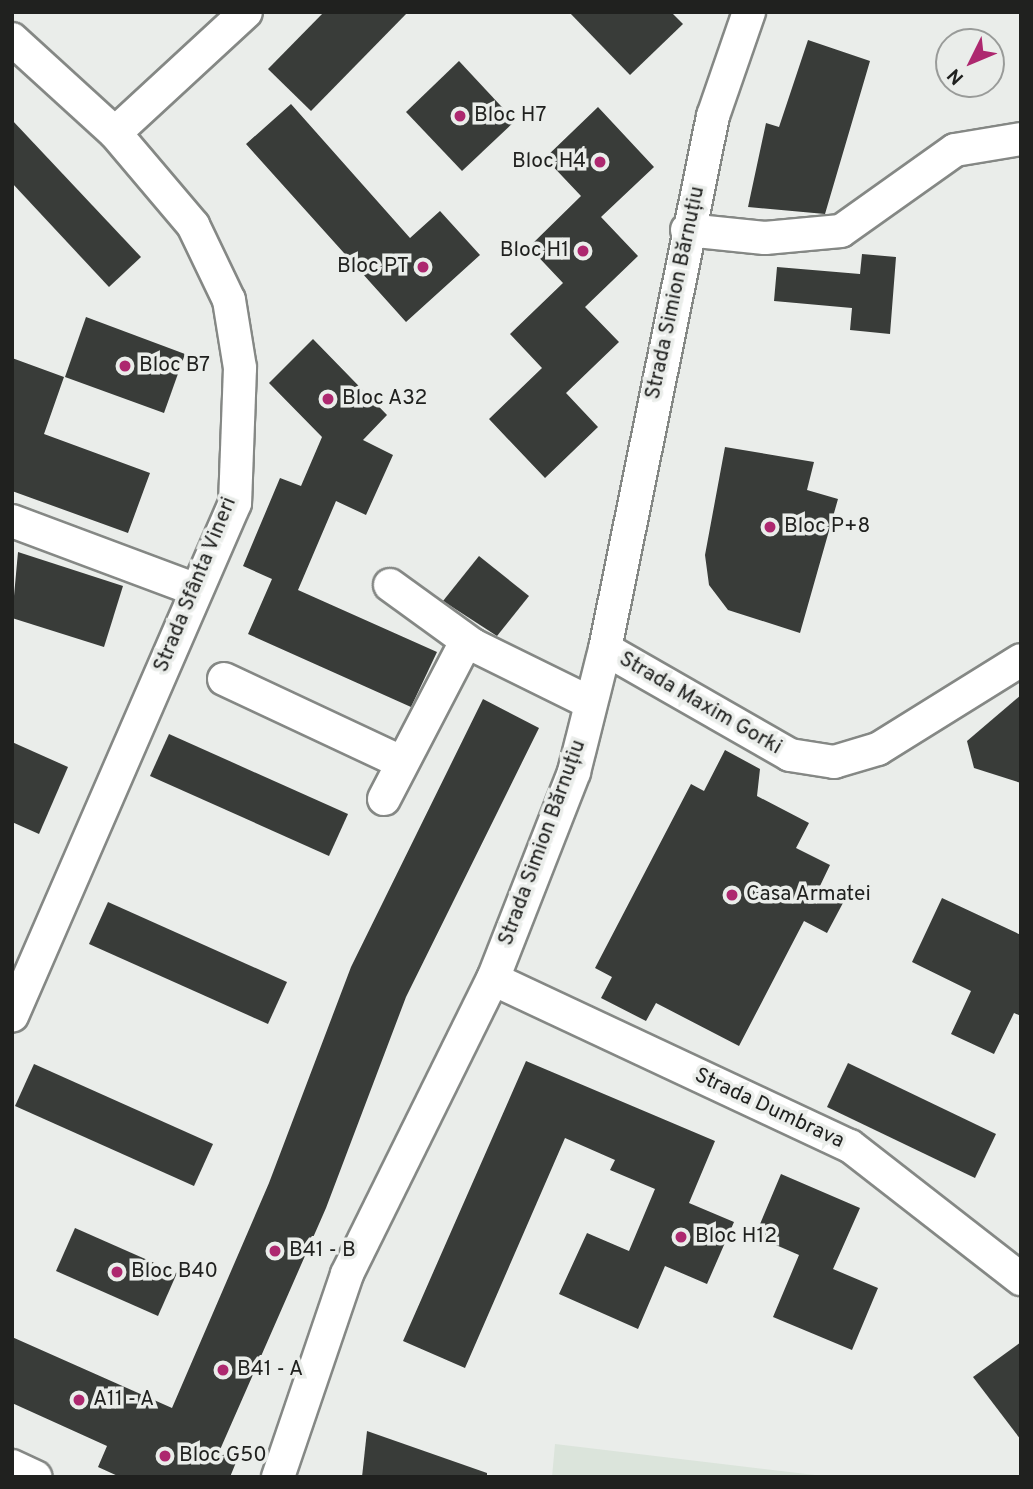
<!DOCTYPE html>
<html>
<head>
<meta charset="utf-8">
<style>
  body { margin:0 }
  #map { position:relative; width:1033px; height:1489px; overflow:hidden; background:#eaedea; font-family:Overpass,sans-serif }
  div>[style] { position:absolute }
  .built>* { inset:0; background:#dbe4db }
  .building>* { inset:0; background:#393c39 }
  .roads { filter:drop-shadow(2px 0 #858885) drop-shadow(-2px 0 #858885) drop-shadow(0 2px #858885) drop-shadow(0 -2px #858885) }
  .minor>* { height:32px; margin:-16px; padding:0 16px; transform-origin:16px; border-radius:16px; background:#fff }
  .dots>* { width:19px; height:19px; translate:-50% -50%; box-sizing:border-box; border:4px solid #eaedea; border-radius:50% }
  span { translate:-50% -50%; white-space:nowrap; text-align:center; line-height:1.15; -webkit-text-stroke:7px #eaedea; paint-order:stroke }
  .poi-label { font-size:21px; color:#20211f }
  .left { translate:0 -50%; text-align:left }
  .right { translate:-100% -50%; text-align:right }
  .street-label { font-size:21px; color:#20211f }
  .frame { position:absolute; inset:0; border:14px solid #20211f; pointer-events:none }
  .north { position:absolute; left:935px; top:28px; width:70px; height:70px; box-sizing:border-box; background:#eaedea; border:2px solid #999b99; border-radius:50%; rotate:227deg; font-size:19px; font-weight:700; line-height:28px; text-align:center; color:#20211f }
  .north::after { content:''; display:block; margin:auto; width:24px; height:32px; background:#ad286f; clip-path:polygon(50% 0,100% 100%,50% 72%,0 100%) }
</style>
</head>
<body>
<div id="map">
  <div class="built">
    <i style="clip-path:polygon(555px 1444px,832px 1477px,552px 1477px)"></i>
  </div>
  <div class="building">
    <i style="clip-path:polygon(324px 12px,408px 12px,311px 111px,268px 69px)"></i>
    <i style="clip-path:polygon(569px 12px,671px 12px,683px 24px,630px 75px)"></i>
    <i style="clip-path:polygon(808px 40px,870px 61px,825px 214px,748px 207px,766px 123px,779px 127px)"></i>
    <i style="clip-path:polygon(459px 61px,515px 121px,462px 171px,406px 112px)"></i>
    <i style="clip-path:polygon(291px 104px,410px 238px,440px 211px,480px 255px,406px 322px,246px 144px)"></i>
    <i style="clip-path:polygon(598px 107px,654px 167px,601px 217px,638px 256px,585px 307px,619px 342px,566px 393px,598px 427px,545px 478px,489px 419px,542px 368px,510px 334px,563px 283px,529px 247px,581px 196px,545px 158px)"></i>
    <i style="clip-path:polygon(12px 120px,141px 257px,109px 287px,12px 183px)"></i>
    <i style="clip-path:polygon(862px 254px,896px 257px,890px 334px,850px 330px,852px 308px,774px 301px,777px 267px,860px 274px)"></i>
    <i style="clip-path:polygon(86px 317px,185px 354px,164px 413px,65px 377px)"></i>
    <i style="clip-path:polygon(313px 339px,387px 415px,363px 440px,393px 455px,366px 515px,336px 501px,298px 590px,437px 652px,411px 707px,248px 634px,272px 579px,243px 566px,280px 478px,301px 486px,322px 437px,269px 383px)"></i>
    <i style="clip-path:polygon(12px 358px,64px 377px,44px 434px,150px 473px,128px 533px,12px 491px)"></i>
    <i style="clip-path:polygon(725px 447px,814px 462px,807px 490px,838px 499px,800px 633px,728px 610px,709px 585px,705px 555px)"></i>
    <i style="clip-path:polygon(18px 552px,123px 586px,104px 647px,12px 618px)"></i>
    <i style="clip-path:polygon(479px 556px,529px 596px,497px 636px,443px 601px)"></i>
    <i style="clip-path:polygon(1021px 695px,1021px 783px,974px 768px,967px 741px)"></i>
    <i style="clip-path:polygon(483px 699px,539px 728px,406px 997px,326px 1208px,219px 1452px,237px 1460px,230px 1477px,120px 1477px,98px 1467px,107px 1446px,12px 1403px,12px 1337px,172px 1408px,269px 1183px,351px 967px)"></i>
    <i style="clip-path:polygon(169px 734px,348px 814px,329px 856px,150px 776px)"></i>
    <i style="clip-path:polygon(12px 742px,68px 767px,39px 834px,12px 822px)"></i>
    <i style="clip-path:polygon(725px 750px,760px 769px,757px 796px,809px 823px,796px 848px,830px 865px,819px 888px,844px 901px,827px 933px,804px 921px,739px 1046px,656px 1003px,646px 1021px,601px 998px,612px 977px,595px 968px,691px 784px,704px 791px)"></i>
    <i style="clip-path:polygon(942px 898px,1021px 935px,1021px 1016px,1014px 1013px,994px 1054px,951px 1034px,971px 991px,912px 962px)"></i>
    <i style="clip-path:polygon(108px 902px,287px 982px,268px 1024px,89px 944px)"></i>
    <i style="clip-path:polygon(526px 1061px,715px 1141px,689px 1203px,734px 1222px,707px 1284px,665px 1266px,638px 1329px,559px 1294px,587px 1233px,629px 1251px,655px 1189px,610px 1170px,615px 1160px,565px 1138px,465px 1368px,403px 1341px)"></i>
    <i style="clip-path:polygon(848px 1063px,996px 1134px,975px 1178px,827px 1107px)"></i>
    <i style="clip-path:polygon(34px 1064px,213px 1144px,194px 1186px,15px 1106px)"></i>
    <i style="clip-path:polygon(781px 1174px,860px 1208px,833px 1269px,878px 1288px,852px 1350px,773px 1317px,799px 1255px,755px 1236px)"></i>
    <i style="clip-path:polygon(75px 1228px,177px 1273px,158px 1316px,56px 1271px)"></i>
    <i style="clip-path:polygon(1021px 1342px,1021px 1440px,973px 1377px)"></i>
    <i style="clip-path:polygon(367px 1431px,487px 1473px,487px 1477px,362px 1477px)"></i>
  </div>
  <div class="roads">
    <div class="minor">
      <i style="left:12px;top:39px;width:139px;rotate:42.4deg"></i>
      <i style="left:115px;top:133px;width:121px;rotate:49.7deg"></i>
      <i style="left:193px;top:225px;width:83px;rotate:64.4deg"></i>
      <i style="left:229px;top:300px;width:69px;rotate:80.8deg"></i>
      <i style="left:240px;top:368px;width:135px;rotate:92.1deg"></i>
      <i style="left:235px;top:503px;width:559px;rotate:113.49deg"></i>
      <i style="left:115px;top:133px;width:178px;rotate:-42.7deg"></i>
      <i style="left:687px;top:230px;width:78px;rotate:5.9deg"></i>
      <i style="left:765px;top:238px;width:76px;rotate:-5.3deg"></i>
      <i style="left:841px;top:231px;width:140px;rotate:-35.4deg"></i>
      <i style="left:955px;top:150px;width:67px;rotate:-9.5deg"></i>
      <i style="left:12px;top:521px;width:197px;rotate:20.5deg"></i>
      <i style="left:390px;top:585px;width:102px;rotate:35.9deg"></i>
      <i style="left:605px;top:649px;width:213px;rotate:29.8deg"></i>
      <i style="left:790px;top:755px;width:45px;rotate:9deg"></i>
      <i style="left:834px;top:762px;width:46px;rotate:-16.5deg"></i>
      <i style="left:878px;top:749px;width:168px;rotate:-31.9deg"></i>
      <i style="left:224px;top:679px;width:195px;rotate:25.1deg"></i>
      <i style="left:384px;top:799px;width:171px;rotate:-62.5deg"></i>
      <i style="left:463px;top:647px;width:10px;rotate:-11deg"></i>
      <i style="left:473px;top:645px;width:131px;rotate:26.2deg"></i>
      <i style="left:493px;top:979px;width:394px;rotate:25.1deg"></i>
      <i style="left:850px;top:1146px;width:217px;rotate:37.9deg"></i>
      <i style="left:12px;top:1466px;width:26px;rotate:25deg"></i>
      <i style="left:278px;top:1477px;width:214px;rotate:-71.2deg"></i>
      <i style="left:347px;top:1274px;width:329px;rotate:-63.7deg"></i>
      <i style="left:493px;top:979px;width:222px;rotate:-68.6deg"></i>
      <i style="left:574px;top:772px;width:127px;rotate:-75.9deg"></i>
      <i style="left:605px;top:649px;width:544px;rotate:-78.55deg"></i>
      <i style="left:713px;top:116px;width:110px;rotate:-70.9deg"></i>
    </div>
  </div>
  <div class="dots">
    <i style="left:460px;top:116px;background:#ad286f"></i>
    <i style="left:600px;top:162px;background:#ad286f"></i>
    <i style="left:583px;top:251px;background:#ad286f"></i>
    <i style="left:423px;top:267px;background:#ad286f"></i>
    <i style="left:125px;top:366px;background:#ad286f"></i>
    <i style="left:328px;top:399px;background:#ad286f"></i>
    <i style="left:770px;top:527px;background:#ad286f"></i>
    <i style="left:732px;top:895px;background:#ad286f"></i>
    <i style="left:681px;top:1237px;background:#ad286f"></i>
    <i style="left:275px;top:1251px;background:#ad286f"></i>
    <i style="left:117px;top:1272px;background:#ad286f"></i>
    <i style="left:223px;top:1370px;background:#ad286f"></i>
    <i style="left:79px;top:1400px;background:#ad286f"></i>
    <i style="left:165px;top:1456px;background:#ad286f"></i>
  </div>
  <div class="poi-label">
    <span class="left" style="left:474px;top:116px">Bloc H7</span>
    <span class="right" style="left:586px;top:162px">Bloc H4</span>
    <span class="right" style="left:569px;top:251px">Bloc H1</span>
    <span class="right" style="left:409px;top:267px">Bloc PT</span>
    <span class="left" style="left:139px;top:366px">Bloc B7</span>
    <span class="left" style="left:342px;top:399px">Bloc A32</span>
    <span class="left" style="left:784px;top:527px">Bloc P+8</span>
    <span class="left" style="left:746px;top:895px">Casa Armatei</span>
    <span class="left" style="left:695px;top:1237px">Bloc H12</span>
    <span class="left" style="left:289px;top:1251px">B41 - B</span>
    <span class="left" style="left:131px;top:1272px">Bloc B40</span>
    <span class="left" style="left:237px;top:1370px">B41 - A</span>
    <span class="left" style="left:93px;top:1400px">A11 - A</span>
    <span class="left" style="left:179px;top:1456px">Bloc G50</span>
  </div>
  <div class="street-label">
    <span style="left:676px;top:293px;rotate:-78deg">Strada Simion Bărnuțiu</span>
    <span style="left:196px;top:585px;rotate:-68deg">Strada Sfânta Vineri</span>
    <span style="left:700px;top:704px;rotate:30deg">Strada Maxim Gorki</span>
    <span style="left:543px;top:843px;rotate:-70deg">Strada Simion Bărnuțiu</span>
    <span style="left:769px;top:1109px;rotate:25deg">Strada Dumbrava</span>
  </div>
  <div class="frame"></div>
  <div class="north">N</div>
</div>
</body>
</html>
